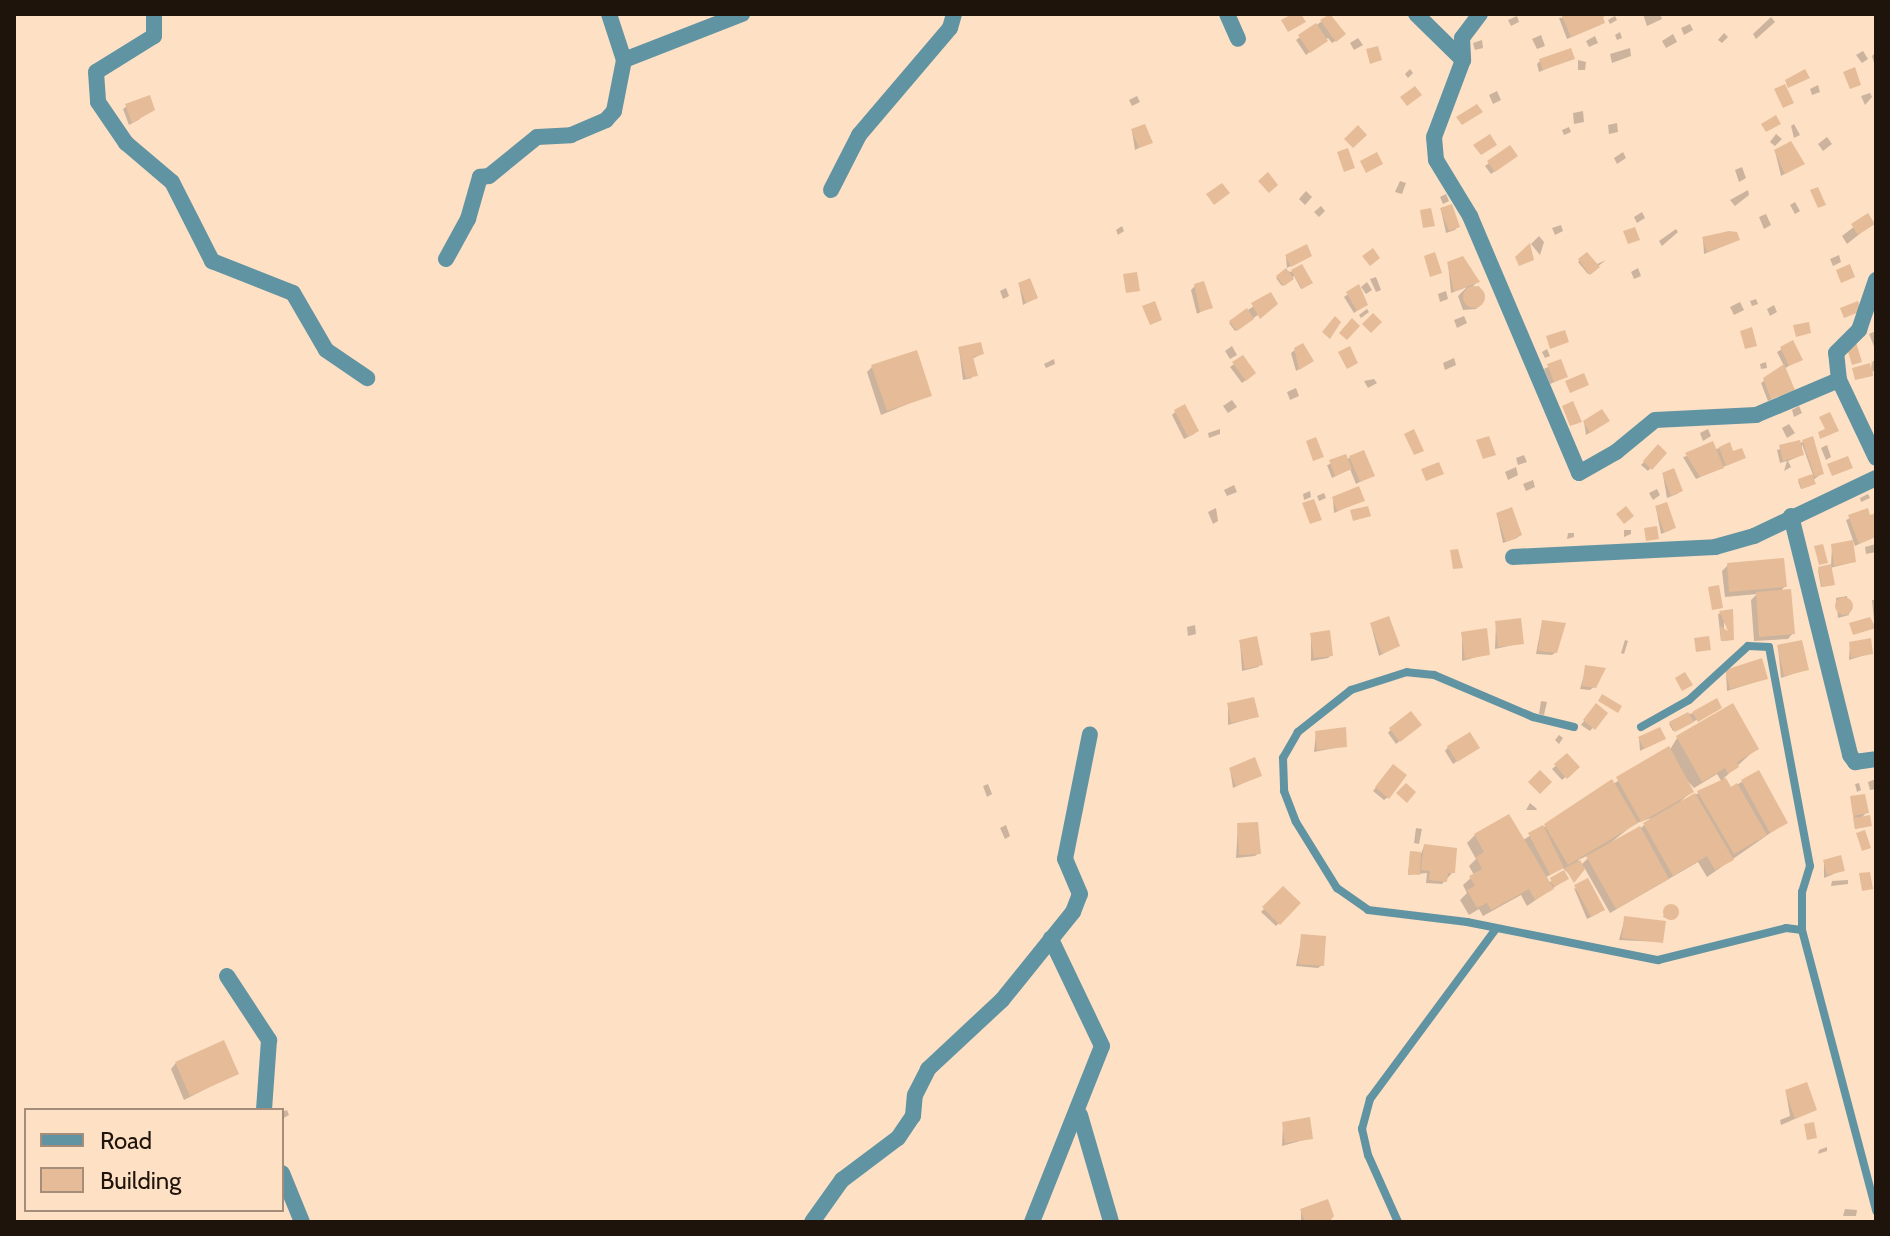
<!DOCTYPE html>
<html>
<head>
<meta charset="utf-8">
<style>
  body { margin:0 }
  #map { position:relative; width:1890px; height:1236px; overflow:hidden; background:#fee0c5; font-family:Cabin,sans-serif }
  div>[style] { position:absolute }
  .shadow>* { inset:0; background:#0003 }
  .building>* { inset:0; background:#e5bc97 }
  .round { border-radius:50% }
  .lane>* { height:8px; margin:-4px; padding:0 4px; transform-origin:4px; border-radius:4px; background:#6194a2 }
  .street>* { height:16px; margin:-8px; padding:0 8px; transform-origin:8px; border-radius:8px; background:#6194a2 }
  span { translate:-50% -50%; white-space:nowrap; text-align:center; line-height:1.15; -webkit-text-stroke:6px #fee0c5; paint-order:stroke }
  .frame { position:absolute; inset:0; border:16px solid #1e140b; pointer-events:none }
  .legend { position:absolute; left:24px; top:1108px; width:260px; height:104px; box-sizing:border-box; background:#fee0c5; border:2px solid #a48e7b; margin:0; padding:10px 14px; list-style:none; font-size:24px; color:#1e140b }
  .legend li { display:flex; align-items:center; gap:16px; height:40px }
  .legend b { width:40px; border:2px solid #a48e7b }
</style>
</head>
<body>
<div id="map">
  <div class="shadow">
    <i style="clip-path:polygon(1600px 14px,1600px 25px,1567px 39px,1559px 18px)"></i>
    <i style="clip-path:polygon(1643px 14px,1660px 14px,1662px 19px,1647px 26px)"></i>
    <i style="clip-path:polygon(1329px 16px,1340px 38px,1332px 43px,1328px 38px,1306px 55px,1296px 40px)"></i>
    <i style="clip-path:polygon(1517px 16px,1519px 22px,1511px 26px,1508px 20px)"></i>
    <i style="clip-path:polygon(1615px 16px,1617px 20px,1610px 24px,1608px 20px)"></i>
    <i style="clip-path:polygon(1771px 17px,1775px 22px,1756px 39px,1753px 34px)"></i>
    <i style="clip-path:polygon(1690px 24px,1693px 30px,1684px 35px,1681px 28px)"></i>
    <i style="clip-path:polygon(1620px 32px,1622px 38px,1617px 40px,1615px 35px)"></i>
    <i style="clip-path:polygon(1724px 33px,1728px 37px,1722px 43px,1718px 40px)"></i>
    <i style="clip-path:polygon(1673px 34px,1677px 42px,1666px 48px,1662px 41px)"></i>
    <i style="clip-path:polygon(1541px 35px,1545px 46px,1537px 49px,1532px 39px)"></i>
    <i style="clip-path:polygon(1595px 36px,1598px 43px,1589px 47px,1586px 41px)"></i>
    <i style="clip-path:polygon(1358px 38px,1363px 45px,1354px 50px,1350px 43px)"></i>
    <i style="clip-path:polygon(1482px 40px,1483px 48px,1475px 50px,1473px 43px)"></i>
    <i style="clip-path:polygon(1630px 48px,1631px 56px,1612px 63px,1610px 54px)"></i>
    <i style="clip-path:polygon(1863px 51px,1868px 59px,1862px 63px,1856px 55px)"></i>
    <i style="clip-path:polygon(1876px 52px,1876px 70px,1872px 56px)"></i>
    <i style="clip-path:polygon(1572px 58px,1539px 72px,1537px 64px,1540px 61px)"></i>
    <i style="clip-path:polygon(1578px 60px,1586px 62px,1585px 70px,1578px 70px)"></i>
    <i style="clip-path:polygon(1410px 69px,1413px 73px,1408px 78px,1405px 74px)"></i>
    <i style="clip-path:polygon(1818px 85px,1820px 92px,1812px 95px,1810px 89px)"></i>
    <i style="clip-path:polygon(1497px 91px,1501px 100px,1493px 104px,1489px 95px)"></i>
    <i style="clip-path:polygon(1870px 93px,1872px 97px,1865px 105px,1861px 96px)"></i>
    <i style="clip-path:polygon(1137px 96px,1140px 102px,1132px 106px,1129px 100px)"></i>
    <i style="clip-path:polygon(127px 106px,140px 119px,129px 125px,123px 109px)"></i>
    <i style="clip-path:polygon(1583px 111px,1584px 122px,1574px 124px,1573px 113px)"></i>
    <i style="clip-path:polygon(1617px 123px,1618px 132px,1609px 134px,1608px 125px)"></i>
    <i style="clip-path:polygon(1794px 124px,1800px 135px,1794px 138px,1791px 126px)"></i>
    <i style="clip-path:polygon(1569px 127px,1571px 132px,1564px 135px,1562px 130px)"></i>
    <i style="clip-path:polygon(1132px 131px,1150px 142px,1135px 150px)"></i>
    <i style="clip-path:polygon(1776px 134px,1782px 139px,1775px 146px,1770px 142px)"></i>
    <i style="clip-path:polygon(1827px 137px,1832px 144px,1823px 151px,1818px 144px)"></i>
    <i style="clip-path:polygon(1775px 151px,1803px 164px,1781px 176px)"></i>
    <i style="clip-path:polygon(1623px 152px,1626px 158px,1617px 164px,1614px 158px)"></i>
    <i style="clip-path:polygon(1512px 159px,1491px 174px,1485px 166px,1489px 163px)"></i>
    <i style="clip-path:polygon(1742px 167px,1746px 178px,1739px 182px,1735px 170px)"></i>
    <i style="clip-path:polygon(1400px 181px,1406px 183px,1402px 194px,1395px 192px)"></i>
    <i style="clip-path:polygon(1748px 190px,1749px 195px,1735px 206px,1730px 200px)"></i>
    <i style="clip-path:polygon(1306px 191px,1312px 197px,1305px 205px,1299px 199px)"></i>
    <i style="clip-path:polygon(1446px 194px,1449px 201px,1443px 204px,1440px 197px)"></i>
    <i style="clip-path:polygon(1795px 202px,1800px 211px,1795px 214px,1790px 205px)"></i>
    <i style="clip-path:polygon(1321px 206px,1325px 211px,1319px 217px,1314px 212px)"></i>
    <i style="clip-path:polygon(1441px 210px,1458px 226px,1455px 230px,1446px 233px)"></i>
    <i style="clip-path:polygon(1642px 212px,1645px 218px,1637px 223px,1634px 217px)"></i>
    <i style="clip-path:polygon(1766px 214px,1771px 225px,1764px 229px,1759px 217px)"></i>
    <i style="clip-path:polygon(1868px 216px,1872px 224px,1847px 244px,1842px 236px)"></i>
    <i style="clip-path:polygon(1561px 225px,1563px 231px,1555px 235px,1552px 228px)"></i>
    <i style="clip-path:polygon(1122px 226px,1124px 231px,1118px 235px,1116px 230px)"></i>
    <i style="clip-path:polygon(1676px 229px,1678px 232px,1662px 246px,1659px 241px)"></i>
    <i style="clip-path:polygon(1729px 233px,1737px 239px,1734px 242px,1704px 254px,1703px 239px)"></i>
    <i style="clip-path:polygon(1539px 236px,1544px 242px,1540px 255px,1531px 244px)"></i>
    <i style="clip-path:polygon(1587px 254px,1595px 265px,1606px 260px,1588px 274px,1578px 262px)"></i>
    <i style="clip-path:polygon(1839px 255px,1841px 262px,1833px 266px,1830px 259px)"></i>
    <i style="clip-path:polygon(1286px 257px,1306px 258px,1287px 268px)"></i>
    <i style="clip-path:polygon(1448px 263px,1477px 282px,1469px 290px,1479px 286px,1484px 300px,1476px 309px,1463px 310px,1458px 296px,1467px 287px,1451px 293px)"></i>
    <i style="clip-path:polygon(1638px 268px,1641px 276px,1634px 279px,1631px 272px)"></i>
    <i style="clip-path:polygon(1286px 271px,1293px 272px,1310px 283px,1301px 289px,1294px 276px,1282px 286px,1276px 278px)"></i>
    <i style="clip-path:polygon(1376px 277px,1381px 290px,1376px 292px,1370px 279px)"></i>
    <i style="clip-path:polygon(1367px 282px,1372px 290px,1366px 294px,1361px 287px)"></i>
    <i style="clip-path:polygon(1019px 284px,1036px 298px,1023px 305px)"></i>
    <i style="clip-path:polygon(1195px 286px,1210px 307px,1197px 314px,1191px 290px)"></i>
    <i style="clip-path:polygon(1358px 287px,1362px 307px,1354px 313px,1344px 297px)"></i>
    <i style="clip-path:polygon(1006px 288px,1009px 296px,1003px 299px,1000px 291px)"></i>
    <i style="clip-path:polygon(1446px 291px,1448px 299px,1440px 302px,1438px 294px)"></i>
    <i style="clip-path:polygon(1270px 295px,1275px 303px,1235px 331px,1229px 323px)"></i>
    <i style="clip-path:polygon(1756px 299px,1758px 304px,1752px 306px,1750px 301px)"></i>
    <i style="clip-path:polygon(1740px 302px,1744px 310px,1734px 315px,1730px 307px)"></i>
    <i style="clip-path:polygon(1774px 305px,1777px 312px,1770px 316px,1767px 309px)"></i>
    <i style="clip-path:polygon(1367px 309px,1369px 312px,1361px 318px,1359px 315px)"></i>
    <i style="clip-path:polygon(1464px 316px,1467px 323px,1457px 328px,1454px 320px)"></i>
    <i style="clip-path:polygon(1876px 331px,1876px 349px,1875px 349px,1869px 334px)"></i>
    <i style="clip-path:polygon(1792px 343px,1800px 359px,1784px 369px,1792px 389px,1768px 401px,1761px 383px,1784px 366px,1777px 352px)"></i>
    <i style="clip-path:polygon(1232px 346px,1237px 355px,1230px 359px,1225px 351px)"></i>
    <i style="clip-path:polygon(959px 349px,982px 354px,972px 359px,972px 378px,963px 380px)"></i>
    <i style="clip-path:polygon(1547px 349px,1550px 356px,1545px 358px,1542px 352px)"></i>
    <i style="clip-path:polygon(1295px 350px,1308px 364px,1296px 371px,1291px 353px)"></i>
    <i style="clip-path:polygon(1454px 358px,1456px 365px,1445px 370px,1443px 363px)"></i>
    <i style="clip-path:polygon(1054px 359px,1055px 364px,1046px 368px,1044px 364px)"></i>
    <i style="clip-path:polygon(1560px 361px,1566px 377px,1550px 384px,1544px 369px)"></i>
    <i style="clip-path:polygon(1873px 361px,1876px 361px,1876px 371px,1870px 371px)"></i>
    <i style="clip-path:polygon(1766px 362px,1767px 368px,1761px 369px,1760px 364px)"></i>
    <i style="clip-path:polygon(1234px 364px,1251px 376px,1242px 383px,1230px 367px)"></i>
    <i style="clip-path:polygon(872px 367px,930px 395px,881px 415px,867px 372px)"></i>
    <i style="clip-path:polygon(1374px 379px,1377px 383px,1368px 388px,1364px 381px)"></i>
    <i style="clip-path:polygon(1296px 388px,1299px 396px,1290px 400px,1287px 392px)"></i>
    <i style="clip-path:polygon(1232px 400px,1237px 407px,1228px 413px,1223px 406px)"></i>
    <i style="clip-path:polygon(1799px 406px,1802px 413px,1794px 417px,1792px 410px)"></i>
    <i style="clip-path:polygon(1175px 412px,1197px 431px,1194px 434px,1184px 439px,1172px 415px)"></i>
    <i style="clip-path:polygon(1584px 422px,1604px 424px,1586px 435px)"></i>
    <i style="clip-path:polygon(1789px 424px,1795px 433px,1787px 438px,1782px 428px)"></i>
    <i style="clip-path:polygon(1220px 429px,1220px 434px,1209px 438px,1208px 433px)"></i>
    <i style="clip-path:polygon(1708px 429px,1711px 436px,1703px 441px,1700px 433px)"></i>
    <i style="clip-path:polygon(1803px 442px,1820px 475px,1801px 489px,1798px 481px,1813px 475px,1802px 444px,1802px 455px,1788px 461px,1791px 467px,1784px 471px,1787px 461px,1780px 463px,1777px 450px)"></i>
    <i style="clip-path:polygon(1827px 445px,1831px 457px,1826px 460px,1821px 448px)"></i>
    <i style="clip-path:polygon(1658px 447px,1664px 453px,1648px 471px,1641px 465px)"></i>
    <i style="clip-path:polygon(1720px 448px,1743px 458px,1696px 479px,1683px 457px)"></i>
    <i style="clip-path:polygon(1524px 455px,1527px 462px,1518px 465px,1516px 458px)"></i>
    <i style="clip-path:polygon(1350px 458px,1372px 475px,1356px 484px,1350px 469px,1332px 478px,1327px 465px)"></i>
    <i style="clip-path:polygon(1516px 467px,1518px 475px,1508px 480px,1505px 472px)"></i>
    <i style="clip-path:polygon(1663px 475px,1681px 491px,1677px 494px,1667px 498px)"></i>
    <i style="clip-path:polygon(1533px 480px,1535px 487px,1526px 491px,1523px 484px)"></i>
    <i style="clip-path:polygon(1234px 485px,1237px 492px,1227px 496px,1224px 490px)"></i>
    <i style="clip-path:polygon(1657px 489px,1660px 495px,1653px 500px,1649px 493px)"></i>
    <i style="clip-path:polygon(1310px 491px,1311px 497px,1304px 500px,1303px 494px)"></i>
    <i style="clip-path:polygon(1324px 493px,1326px 498px,1319px 501px,1317px 496px)"></i>
    <i style="clip-path:polygon(1868px 494px,1870px 498px,1861px 502px,1860px 498px)"></i>
    <i style="clip-path:polygon(1333px 499px,1363px 500px,1334px 513px)"></i>
    <i style="clip-path:polygon(1216px 508px,1218px 521px,1213px 524px,1208px 512px)"></i>
    <i style="clip-path:polygon(1656px 508px,1674px 527px,1671px 530px,1661px 534px)"></i>
    <i style="clip-path:polygon(1867px 511px,1876px 523px,1876px 536px,1855px 546px,1846px 520px)"></i>
    <i style="clip-path:polygon(1497px 515px,1520px 535px,1517px 538px,1503px 543px)"></i>
    <i style="clip-path:polygon(1624px 530px,1631px 530px,1631px 534px,1624px 537px)"></i>
    <i style="clip-path:polygon(1568px 533px,1574px 533px,1574px 537px,1567px 539px)"></i>
    <i style="clip-path:polygon(1876px 544px,1876px 552px,1866px 554px,1865px 547px)"></i>
    <i style="clip-path:polygon(1832px 545px,1854px 562px,1830px 568px,1832px 585px,1821px 587px,1818px 570px,1831px 566px)"></i>
    <i style="clip-path:polygon(1728px 565px,1785px 586px,1779px 593px,1793px 633px,1788px 639px,1754px 641px,1751px 600px,1757px 594px,1725px 597px,1722px 571px)"></i>
    <i style="clip-path:polygon(1847px 596px,1849px 615px,1838px 618px,1836px 598px)"></i>
    <i style="clip-path:polygon(1872px 600px,1876px 600px,1876px 620px,1874px 620px)"></i>
    <i style="clip-path:polygon(1724px 612px,1724px 633px,1731px 640px,1721px 641px,1718px 614px)"></i>
    <i style="clip-path:polygon(1542px 622px,1556px 652px,1552px 655px,1536px 654px)"></i>
    <i style="clip-path:polygon(1496px 623px,1522px 643px,1495px 649px)"></i>
    <i style="clip-path:polygon(1195px 625px,1196px 634px,1188px 636px,1187px 627px)"></i>
    <i style="clip-path:polygon(1371px 625px,1398px 646px,1379px 656px)"></i>
    <i style="clip-path:polygon(1462px 634px,1488px 654px,1462px 661px)"></i>
    <i style="clip-path:polygon(1311px 635px,1331px 655px,1328px 658px,1311px 661px)"></i>
    <i style="clip-path:polygon(1625px 640px,1628px 641px,1624px 654px,1621px 653px)"></i>
    <i style="clip-path:polygon(1240px 641px,1261px 664px,1258px 667px,1242px 671px)"></i>
    <i style="clip-path:polygon(1850px 644px,1871px 653px,1849px 660px)"></i>
    <i style="clip-path:polygon(1778px 647px,1807px 669px,1781px 678px)"></i>
    <i style="clip-path:polygon(1586px 668px,1594px 687px,1590px 690px,1580px 689px)"></i>
    <i style="clip-path:polygon(1726px 672px,1765px 679px,1727px 691px)"></i>
    <i style="clip-path:polygon(1541px 701px,1547px 702px,1544px 715px,1539px 714px)"></i>
    <i style="clip-path:polygon(1228px 705px,1256px 717px,1228px 725px)"></i>
    <i style="clip-path:polygon(1593px 709px,1605px 713px,1590px 731px,1581px 725px)"></i>
    <i style="clip-path:polygon(1716px 711px,1673px 731px,1669px 724px,1687px 714px)"></i>
    <i style="clip-path:polygon(1416px 728px,1396px 744px,1388px 733px,1391px 729px)"></i>
    <i style="clip-path:polygon(1316px 733px,1345px 746px,1314px 752px)"></i>
    <i style="clip-path:polygon(1559px 735px,1563px 738px,1559px 744px,1555px 740px)"></i>
    <i style="clip-path:polygon(1639px 738px,1664px 738px,1640px 751px)"></i>
    <i style="clip-path:polygon(evenodd,1677px 738px,1757px 748px,1724px 778px,1730px 789px,1758px 772px,1786px 822px,1707px 877px,1698px 862px,1610px 913px,1584px 867px,1574px 879px,1562px 867px,1545px 878px,1548px 882px,1565px 880px,1527px 906px,1521px 895px,1483px 916px,1479px 909px,1469px 915px,1460px 900px,1467px 893px,1463px 885px,1474px 875px,1469px 866px,1476px 859px,1467px 843px,1475px 835px,1523px 840px,1671px 748px,1677px 738px,1717px 774px,1722px 782px,1680px 802px,1692px 791px,1684px 777px,1694px 788px,1717px 774px,1677px 738px,1651px 818px,1639px 830px,1603px 849px,1634px 824px,1651px 818px,1677px 738px,1593px 853px,1581px 865px,1578px 860px,1593px 853px)"></i>
    <i style="clip-path:polygon(1448px 747px,1474px 750px,1453px 764px,1445px 751px)"></i>
    <i style="clip-path:polygon(1567px 756px,1577px 767px,1562px 780px,1552px 769px)"></i>
    <i style="clip-path:polygon(1230px 769px,1260px 775px,1233px 788px)"></i>
    <i style="clip-path:polygon(1390px 770px,1388px 797px,1384px 800px,1373px 791px)"></i>
    <i style="clip-path:polygon(1876px 779px,1876px 789px,1870px 790px,1868px 782px)"></i>
    <i style="clip-path:polygon(1859px 783px,1861px 790px,1857px 792px,1855px 784px)"></i>
    <i style="clip-path:polygon(988px 784px,992px 794px,987px 797px,983px 786px)"></i>
    <i style="clip-path:polygon(1851px 798px,1866px 813px,1861px 818px,1868px 826px,1855px 829px)"></i>
    <i style="clip-path:polygon(1530px 803px,1537px 809px,1536px 810px,1526px 810px)"></i>
    <i style="clip-path:polygon(1006px 825px,1010px 836px,1005px 839px,1000px 828px)"></i>
    <i style="clip-path:polygon(1238px 825px,1259px 853px,1255px 856px,1236px 858px)"></i>
    <i style="clip-path:polygon(1416px 828px,1422px 829px,1419px 844px,1414px 843px)"></i>
    <i style="clip-path:polygon(1424px 846px,1453px 872px,1442px 884px,1426px 883px,1427px 873px,1408px 875px,1410px 855px,1421px 854px)"></i>
    <i style="clip-path:polygon(1824px 861px,1843px 870px,1824px 878px)"></i>
    <i style="clip-path:polygon(1848px 880px,1848px 884px,1831px 886px,1832px 881px)"></i>
    <i style="clip-path:polygon(1574px 888px,1580px 890px,1599px 913px,1587px 919px)"></i>
    <i style="clip-path:polygon(1283px 889px,1298px 903px,1276px 926px,1261px 912px)"></i>
    <i style="clip-path:polygon(1668px 907px,1676px 910px,1672px 920px,1663px 917px)"></i>
    <i style="clip-path:polygon(1625px 918px,1661px 942px,1619px 940px)"></i>
    <i style="clip-path:polygon(1302px 936px,1322px 965px,1318px 968px,1296px 966px)"></i>
    <i style="clip-path:polygon(176px 1063px,237px 1073px,184px 1100px,171px 1069px)"></i>
    <i style="clip-path:polygon(1786px 1092px,1815px 1110px,1781px 1125px,1780px 1120px,1790px 1116px)"></i>
    <i style="clip-path:polygon(287px 1110px,289px 1115px,282px 1119px,282px 1112px)"></i>
    <i style="clip-path:polygon(1283px 1123px,1311px 1138px,1282px 1146px)"></i>
    <i style="clip-path:polygon(1827px 1147px,1827px 1151px,1818px 1154px,1819px 1150px)"></i>
    <i style="clip-path:polygon(1845px 1209px,1857px 1210px,1856px 1216px,1843px 1216px)"></i>
    <i style="clip-path:polygon(1301px 1211px,1327px 1222px,1301px 1222px)"></i>
  </div>
  <div class="building">
    <i style="clip-path:polygon(1292px 14px,1301px 14px,1306px 22px,1288px 32px,1281px 20px)"></i>
    <i style="clip-path:polygon(1330px 14px,1346px 34px,1336px 42px,1320px 20px)"></i>
    <i style="clip-path:polygon(1561px 14px,1609px 14px,1603px 17px,1605px 23px,1571px 37px)"></i>
    <i style="clip-path:polygon(1316px 23px,1328px 41px,1310px 53px,1298px 35px)"></i>
    <i style="clip-path:polygon(1378px 46px,1382px 60px,1370px 64px,1366px 49px)"></i>
    <i style="clip-path:polygon(1571px 48px,1575px 59px,1543px 70px,1539px 59px)"></i>
    <i style="clip-path:polygon(1855px 67px,1861px 85px,1850px 89px,1843px 72px)"></i>
    <i style="clip-path:polygon(1805px 69px,1810px 78px,1788px 88px,1785px 80px)"></i>
    <i style="clip-path:polygon(1785px 84px,1794px 103px,1783px 108px,1774px 89px)"></i>
    <i style="clip-path:polygon(1415px 86px,1422px 95px,1407px 106px,1400px 97px)"></i>
    <i style="clip-path:polygon(150px 95px,155px 110px,132px 123px,125px 104px)"></i>
    <i style="clip-path:polygon(1477px 104px,1483px 112px,1462px 125px,1456px 117px)"></i>
    <i style="clip-path:polygon(1776px 115px,1781px 124px,1766px 132px,1761px 124px)"></i>
    <i style="clip-path:polygon(1145px 124px,1153px 143px,1139px 148px,1131px 129px)"></i>
    <i style="clip-path:polygon(1358px 125px,1367px 135px,1353px 148px,1344px 139px)"></i>
    <i style="clip-path:polygon(1490px 134px,1497px 145px,1481px 155px,1473px 145px)"></i>
    <i style="clip-path:polygon(1791px 141px,1805px 164px,1785px 174px,1774px 150px)"></i>
    <i style="clip-path:polygon(1510px 145px,1518px 156px,1495px 172px,1487px 161px)"></i>
    <i style="clip-path:polygon(1348px 148px,1355px 168px,1344px 172px,1337px 152px)"></i>
    <i style="clip-path:polygon(1377px 152px,1383px 164px,1366px 173px,1360px 161px)"></i>
    <i style="clip-path:polygon(1268px 172px,1278px 185px,1269px 193px,1258px 181px)"></i>
    <i style="clip-path:polygon(1222px 183px,1230px 193px,1214px 205px,1206px 194px)"></i>
    <i style="clip-path:polygon(1818px 187px,1826px 205px,1818px 208px,1810px 190px)"></i>
    <i style="clip-path:polygon(1452px 204px,1460px 227px,1449px 231px,1440px 208px)"></i>
    <i style="clip-path:polygon(1431px 208px,1435px 226px,1423px 228px,1420px 210px)"></i>
    <i style="clip-path:polygon(1868px 213px,1875px 224px,1858px 235px,1851px 224px)"></i>
    <i style="clip-path:polygon(1635px 227px,1640px 240px,1628px 244px,1623px 231px)"></i>
    <i style="clip-path:polygon(1729px 231px,1737px 232px,1740px 240px,1707px 252px,1702px 237px)"></i>
    <i style="clip-path:polygon(1530px 243px,1534px 260px,1519px 266px,1515px 257px)"></i>
    <i style="clip-path:polygon(1307px 244px,1312px 256px,1291px 267px,1285px 255px)"></i>
    <i style="clip-path:polygon(1373px 248px,1380px 258px,1370px 266px,1362px 256px)"></i>
    <i style="clip-path:polygon(1435px 252px,1442px 273px,1430px 277px,1424px 256px)"></i>
    <i style="clip-path:polygon(1587px 252px,1600px 267px,1590px 275px,1578px 259px)"></i>
    <i style="clip-path:polygon(1463px 256px,1480px 282px,1454px 291px,1447px 262px)"></i>
    <i style="clip-path:polygon(1302px 264px,1313px 283px,1302px 289px,1291px 270px)"></i>
    <i style="clip-path:polygon(1850px 264px,1855px 277px,1841px 283px,1836px 270px)"></i>
    <i style="clip-path:polygon(1286px 268px,1294px 279px,1284px 286px,1276px 276px)"></i>
    <i style="clip-path:polygon(1137px 272px,1140px 291px,1126px 293px,1123px 274px)"></i>
    <i style="clip-path:polygon(1030px 278px,1038px 298px,1026px 303px,1018px 283px)"></i>
    <i style="clip-path:polygon(1204px 281px,1213px 308px,1200px 312px,1194px 284px)"></i>
    <i style="clip-path:polygon(1359px 284px,1368px 305px,1357px 311px,1346px 292px)"></i>
    <i class="round" style="left:1463px;top:286px;width:22px;height:22px"></i>
    <i style="clip-path:polygon(1271px 292px,1278px 304px,1260px 319px,1251px 303px)"></i>
    <i style="clip-path:polygon(1155px 301px,1162px 320px,1150px 325px,1142px 306px)"></i>
    <i style="clip-path:polygon(1858px 301px,1862px 311px,1844px 318px,1840px 308px)"></i>
    <i style="clip-path:polygon(1247px 308px,1254px 319px,1237px 331px,1229px 321px)"></i>
    <i style="clip-path:polygon(1373px 313px,1382px 322px,1371px 333px,1362px 324px)"></i>
    <i style="clip-path:polygon(1335px 316px,1341px 322px,1330px 339px,1322px 332px)"></i>
    <i style="clip-path:polygon(1352px 318px,1360px 326px,1347px 340px,1339px 333px)"></i>
    <i style="clip-path:polygon(1809px 322px,1811px 333px,1796px 337px,1793px 325px)"></i>
    <i style="clip-path:polygon(1752px 327px,1757px 346px,1745px 349px,1740px 331px)"></i>
    <i style="clip-path:polygon(1565px 330px,1569px 342px,1550px 349px,1546px 336px)"></i>
    <i style="clip-path:polygon(1793px 340px,1803px 360px,1789px 366px,1780px 347px)"></i>
    <i style="clip-path:polygon(981px 342px,984px 354px,973px 357px,978px 376px,966px 378px,958px 347px)"></i>
    <i style="clip-path:polygon(1856px 342px,1862px 362px,1852px 365px,1846px 345px)"></i>
    <i style="clip-path:polygon(1303px 343px,1314px 361px,1299px 370px,1294px 348px)"></i>
    <i style="clip-path:polygon(1350px 346px,1358px 363px,1347px 369px,1338px 352px)"></i>
    <i style="clip-path:polygon(917px 350px,932px 396px,887px 411px,871px 365px)"></i>
    <i style="clip-path:polygon(1243px 355px,1256px 373px,1246px 381px,1232px 362px)"></i>
    <i style="clip-path:polygon(1561px 359px,1568px 377px,1554px 382px,1547px 364px)"></i>
    <i style="clip-path:polygon(1872px 359px,1873px 376px,1855px 380px,1852px 368px,1870px 363px,1871px 370px)"></i>
    <i style="clip-path:polygon(1784px 364px,1795px 390px,1771px 399px,1763px 378px)"></i>
    <i style="clip-path:polygon(1584px 373px,1589px 385px,1570px 393px,1565px 381px)"></i>
    <i style="clip-path:polygon(1573px 401px,1582px 422px,1570px 426px,1562px 406px)"></i>
    <i style="clip-path:polygon(1185px 404px,1199px 431px,1188px 437px,1174px 410px)"></i>
    <i style="clip-path:polygon(1602px 409px,1610px 421px,1590px 433px,1583px 421px)"></i>
    <i style="clip-path:polygon(1830px 412px,1839px 431px,1820px 439px,1818px 432px,1825px 429px,1819px 417px)"></i>
    <i style="clip-path:polygon(1414px 429px,1424px 451px,1414px 455px,1404px 434px)"></i>
    <i style="clip-path:polygon(1489px 436px,1496px 455px,1483px 459px,1476px 440px)"></i>
    <i style="clip-path:polygon(1813px 436px,1824px 474px,1815px 477px,1802px 440px)"></i>
    <i style="clip-path:polygon(1316px 437px,1324px 457px,1313px 461px,1306px 441px)"></i>
    <i style="clip-path:polygon(1800px 440px,1804px 455px,1783px 461px,1779px 445px)"></i>
    <i style="clip-path:polygon(1713px 441px,1724px 468px,1700px 477px,1685px 453px)"></i>
    <i style="clip-path:polygon(1730px 442px,1733px 451px,1742px 448px,1746px 458px,1726px 466px,1719px 447px)"></i>
    <i style="clip-path:polygon(1658px 444px,1667px 453px,1652px 470px,1643px 461px)"></i>
    <i style="clip-path:polygon(1364px 450px,1375px 476px,1360px 482px,1349px 456px)"></i>
    <i style="clip-path:polygon(1346px 454px,1352px 469px,1335px 476px,1329px 460px)"></i>
    <i style="clip-path:polygon(1848px 456px,1853px 468px,1832px 476px,1827px 464px)"></i>
    <i style="clip-path:polygon(1439px 462px,1444px 474px,1426px 481px,1421px 469px)"></i>
    <i style="clip-path:polygon(1674px 468px,1683px 491px,1671px 496px,1662px 473px)"></i>
    <i style="clip-path:polygon(1812px 474px,1816px 484px,1802px 489px,1798px 479px)"></i>
    <i style="clip-path:polygon(1359px 486px,1365px 501px,1337px 511px,1332px 497px)"></i>
    <i style="clip-path:polygon(1314px 499px,1322px 520px,1310px 524px,1302px 503px)"></i>
    <i style="clip-path:polygon(1667px 502px,1676px 528px,1664px 532px,1655px 506px)"></i>
    <i style="clip-path:polygon(1368px 506px,1371px 516px,1353px 521px,1350px 510px)"></i>
    <i style="clip-path:polygon(1626px 506px,1634px 516px,1624px 524px,1616px 514px)"></i>
    <i style="clip-path:polygon(1512px 507px,1522px 535px,1506px 542px,1496px 513px)"></i>
    <i style="clip-path:polygon(1868px 508px,1870px 515px,1876px 513px,1876px 537px,1859px 544px,1848px 515px)"></i>
    <i style="clip-path:polygon(1657px 526px,1659px 539px,1646px 541px,1644px 528px)"></i>
    <i style="clip-path:polygon(1853px 540px,1856px 562px,1834px 566px,1831px 544px)"></i>
    <i style="clip-path:polygon(1823px 544px,1828px 563px,1819px 565px,1814px 546px)"></i>
    <i style="clip-path:polygon(1458px 549px,1463px 568px,1453px 569px,1450px 550px)"></i>
    <i style="clip-path:polygon(1784px 558px,1787px 587px,1729px 592px,1727px 563px)"></i>
    <i style="clip-path:polygon(1831px 564px,1835px 585px,1822px 587px,1818px 567px)"></i>
    <i style="clip-path:polygon(1719px 585px,1723px 608px,1712px 610px,1708px 587px)"></i>
    <i style="clip-path:polygon(1791px 589px,1795px 634px,1759px 637px,1756px 592px)"></i>
    <i class="round" style="left:1835px;top:597px;width:18px;height:18px"></i>
    <i style="clip-path:polygon(1733px 609px,1734px 640px,1721px 641px,1720px 626px,1728px 631px,1719px 611px)"></i>
    <i style="clip-path:polygon(1389px 616px,1400px 646px,1382px 654px,1370px 623px)"></i>
    <i style="clip-path:polygon(1870px 617px,1876px 628px,1853px 635px,1849px 623px)"></i>
    <i style="clip-path:polygon(1521px 618px,1524px 644px,1498px 647px,1495px 621px)"></i>
    <i style="clip-path:polygon(1542px 620px,1566px 623px,1557px 653px,1538px 651px)"></i>
    <i style="clip-path:polygon(1487px 628px,1490px 655px,1465px 659px,1461px 632px)"></i>
    <i style="clip-path:polygon(1330px 630px,1333px 656px,1314px 658px,1310px 633px)"></i>
    <i style="clip-path:polygon(1257px 636px,1263px 665px,1245px 669px,1239px 640px)"></i>
    <i style="clip-path:polygon(1709px 636px,1711px 650px,1696px 652px,1694px 638px)"></i>
    <i style="clip-path:polygon(1871px 638px,1873px 654px,1851px 658px,1849px 642px)"></i>
    <i style="clip-path:polygon(1802px 640px,1809px 670px,1784px 676px,1777px 645px)"></i>
    <i style="clip-path:polygon(1762px 658px,1768px 679px,1730px 689px,1725px 670px)"></i>
    <i style="clip-path:polygon(1585px 665px,1606px 668px,1596px 688px,1582px 686px)"></i>
    <i style="clip-path:polygon(1685px 672px,1693px 685px,1682px 691px,1675px 678px)"></i>
    <i style="clip-path:polygon(1602px 694px,1622px 706px,1618px 713px,1598px 701px)"></i>
    <i style="clip-path:polygon(1254px 697px,1259px 717px,1231px 723px,1227px 703px)"></i>
    <i style="clip-path:polygon(1717px 698px,1722px 708px,1698px 722px,1692px 712px)"></i>
    <i style="clip-path:polygon(1596px 703px,1608px 713px,1595px 730px,1583px 720px)"></i>
    <i style="clip-path:polygon(1733px 703px,1759px 749px,1737px 762px,1739px 767px,1728px 774px,1725px 768px,1702px 782px,1676px 736px)"></i>
    <i style="clip-path:polygon(1411px 711px,1422px 725px,1400px 742px,1389px 728px)"></i>
    <i style="clip-path:polygon(1688px 712px,1694px 722px,1675px 732px,1669px 722px)"></i>
    <i style="clip-path:polygon(1346px 727px,1347px 747px,1317px 750px,1315px 731px)"></i>
    <i style="clip-path:polygon(1660px 727px,1666px 739px,1644px 749px,1638px 737px)"></i>
    <i style="clip-path:polygon(1470px 732px,1480px 748px,1457px 762px,1447px 746px)"></i>
    <i style="clip-path:polygon(1669px 746px,1694px 792px,1641px 822px,1616px 777px)"></i>
    <i style="clip-path:polygon(1567px 753px,1580px 767px,1567px 779px,1554px 764px)"></i>
    <i style="clip-path:polygon(1255px 757px,1262px 776px,1236px 786px,1229px 768px)"></i>
    <i style="clip-path:polygon(1393px 764px,1407px 775px,1389px 799px,1375px 787px)"></i>
    <i style="clip-path:polygon(1540px 770px,1552px 782px,1540px 794px,1528px 782px)"></i>
    <i style="clip-path:polygon(1759px 770px,1788px 823px,1770px 833px,1741px 780px)"></i>
    <i style="clip-path:polygon(1726px 778px,1731px 787px,1737px 783px,1767px 835px,1734px 854px,1697px 791px)"></i>
    <i style="clip-path:polygon(1612px 779px,1638px 823px,1568px 865px,1544px 824px)"></i>
    <i style="clip-path:polygon(1406px 783px,1416px 792px,1407px 803px,1396px 793px)"></i>
    <i style="clip-path:polygon(1695px 793px,1734px 860px,1715px 870px,1707px 856px,1673px 876px,1643px 823px)"></i>
    <i style="clip-path:polygon(1865px 794px,1869px 813px,1853px 816px,1850px 796px)"></i>
    <i style="clip-path:polygon(1509px 814px,1554px 889px,1535px 900px,1529px 889px,1491px 910px,1487px 903px,1477px 908px,1467px 890px,1475px 886px,1469px 876px,1482px 869px,1476px 857px,1484px 852px,1474px 834px)"></i>
    <i style="clip-path:polygon(1870px 815px,1872px 826px,1855px 829px,1853px 818px)"></i>
    <i style="clip-path:polygon(1258px 822px,1261px 854px,1239px 855px,1237px 823px)"></i>
    <i style="clip-path:polygon(1543px 825px,1564px 868px,1550px 875px,1528px 833px)"></i>
    <i style="clip-path:polygon(1640px 826px,1669px 879px,1616px 909px,1586px 856px)"></i>
    <i style="clip-path:polygon(1865px 830px,1871px 848px,1862px 851px,1856px 833px)"></i>
    <i style="clip-path:polygon(1424px 844px,1457px 848px,1455px 873px,1448px 873px,1447px 882px,1429px 880px,1430px 871px,1421px 870px)"></i>
    <i style="clip-path:polygon(1410px 851px,1421px 852px,1420px 875px,1408px 874px)"></i>
    <i style="clip-path:polygon(1841px 855px,1845px 871px,1827px 875px,1823px 860px)"></i>
    <i style="clip-path:polygon(1580px 860px,1585px 869px,1574px 883px,1565px 868px)"></i>
    <i style="clip-path:polygon(1564px 870px,1569px 879px,1554px 887px,1550px 878px)"></i>
    <i style="clip-path:polygon(1870px 872px,1873px 889px,1862px 891px,1859px 873px)"></i>
    <i style="clip-path:polygon(1588px 878px,1605px 910px,1591px 917px,1574px 885px)"></i>
    <i style="clip-path:polygon(1283px 886px,1301px 903px,1280px 925px,1262px 907px)"></i>
    <i class="round" style="left:1663px;top:904px;width:16px;height:16px"></i>
    <i style="clip-path:polygon(1624px 916px,1666px 921px,1663px 943px,1622px 938px)"></i>
    <i style="clip-path:polygon(1301px 934px,1326px 936px,1324px 966px,1298px 964px)"></i>
    <i style="clip-path:polygon(224px 1040px,239px 1074px,190px 1096px,175px 1062px)"></i>
    <i style="clip-path:polygon(1807px 1082px,1817px 1110px,1795px 1119px,1785px 1090px)"></i>
    <i style="clip-path:polygon(1310px 1117px,1313px 1139px,1285px 1143px,1282px 1122px)"></i>
    <i style="clip-path:polygon(1814px 1122px,1817px 1138px,1807px 1140px,1804px 1124px)"></i>
    <i style="clip-path:polygon(1328px 1199px,1334px 1216px,1329px 1222px,1305px 1222px,1300px 1209px)"></i>
  </div>
  <div class="lane">
    <i style="left:1574px;top:727px;width:42px;rotate:-166.3deg"></i>
    <i style="left:1533px;top:717px;width:108px;rotate:-157deg"></i>
    <i style="left:1434px;top:675px;width:27px;rotate:-174deg"></i>
    <i style="left:1407px;top:672px;width:59px;rotate:162.2deg"></i>
    <i style="left:1351px;top:690px;width:68px;rotate:141.6deg"></i>
    <i style="left:1298px;top:732px;width:30px;rotate:120deg"></i>
    <i style="left:1283px;top:758px;width:33px;rotate:88deg"></i>
    <i style="left:1284px;top:791px;width:33px;rotate:69deg"></i>
    <i style="left:1296px;top:822px;width:78px;rotate:58.2deg"></i>
    <i style="left:1337px;top:888px;width:38px;rotate:35deg"></i>
    <i style="left:1368px;top:910px;width:100px;rotate:6.9deg"></i>
    <i style="left:1467px;top:922px;width:195px;rotate:11.3deg"></i>
    <i style="left:1658px;top:960px;width:132px;rotate:-14deg"></i>
    <i style="left:1786px;top:928px;width:16px;rotate:7deg"></i>
    <i style="left:1802px;top:930px;width:291px;rotate:75.2deg"></i>
    <i style="left:1641px;top:727px;width:55px;rotate:-29.4deg"></i>
    <i style="left:1689px;top:700px;width:80px;rotate:-42.5deg"></i>
    <i style="left:1748px;top:646px;width:21px;rotate:3deg"></i>
    <i style="left:1769px;top:647px;width:223px;rotate:79.4deg"></i>
    <i style="left:1810px;top:866px;width:27px;rotate:107deg"></i>
    <i style="left:1802px;top:892px;width:38px;rotate:90deg"></i>
    <i style="left:1398px;top:1222px;width:73px;rotate:-114.1deg"></i>
    <i style="left:1368px;top:1155px;width:27px;rotate:-103deg"></i>
    <i style="left:1362px;top:1129px;width:31px;rotate:-75deg"></i>
    <i style="left:1370px;top:1099px;width:212px;rotate:-53.5deg"></i>
  </div>
  <div class="street">
    <i style="left:154px;top:14px;width:22px;rotate:90deg"></i>
    <i style="left:154px;top:36px;width:68px;rotate:148.2deg"></i>
    <i style="left:96px;top:72px;width:30px;rotate:86deg"></i>
    <i style="left:98px;top:102px;width:50px;rotate:55.7deg"></i>
    <i style="left:126px;top:143px;width:60px;rotate:40.3deg"></i>
    <i style="left:172px;top:182px;width:89px;rotate:63.1deg"></i>
    <i style="left:212px;top:261px;width:87px;rotate:21.6deg"></i>
    <i style="left:293px;top:293px;width:66px;rotate:59.9deg"></i>
    <i style="left:326px;top:350px;width:50px;rotate:34.3deg"></i>
    <i style="left:1227px;top:14px;width:27px;rotate:66deg"></i>
    <i style="left:1416px;top:14px;width:66px;rotate:44.4deg"></i>
    <i style="left:1480px;top:14px;width:30px;rotate:127deg"></i>
    <i style="left:1462px;top:38px;width:22px;rotate:87deg"></i>
    <i style="left:1463px;top:60px;width:82px;rotate:110.6deg"></i>
    <i style="left:1434px;top:137px;width:23px;rotate:85deg"></i>
    <i style="left:1436px;top:160px;width:66px;rotate:58.7deg"></i>
    <i style="left:1470px;top:216px;width:279px;rotate:67deg"></i>
    <i style="left:1579px;top:473px;width:43px;rotate:-29.6deg"></i>
    <i style="left:1616px;top:452px;width:50px;rotate:-39.4deg"></i>
    <i style="left:1655px;top:420px;width:101px;rotate:-2.8deg"></i>
    <i style="left:1756px;top:415px;width:90px;rotate:-22.9deg"></i>
    <i style="left:1839px;top:380px;width:86px;rotate:64.6deg"></i>
    <i style="left:624px;top:60px;width:127px;rotate:-21.3deg"></i>
    <i style="left:831px;top:190px;width:62px;rotate:-63deg"></i>
    <i style="left:859px;top:135px;width:140px;rotate:-49.6deg"></i>
    <i style="left:950px;top:28px;width:15px;rotate:-74deg"></i>
    <i style="left:446px;top:259px;width:46px;rotate:-61.2deg"></i>
    <i style="left:468px;top:219px;width:44px;rotate:-74.1deg"></i>
    <i style="left:480px;top:177px;width:9px;rotate:-6deg"></i>
    <i style="left:489px;top:176px;width:62px;rotate:-39.1deg"></i>
    <i style="left:537px;top:137px;width:34px;rotate:-3deg"></i>
    <i style="left:571px;top:135px;width:38px;rotate:-23deg"></i>
    <i style="left:606px;top:120px;width:12px;rotate:-48deg"></i>
    <i style="left:614px;top:111px;width:52px;rotate:-78.9deg"></i>
    <i style="left:624px;top:60px;width:48px;rotate:-108.1deg"></i>
    <i style="left:1839px;top:380px;width:27px;rotate:-96deg"></i>
    <i style="left:1836px;top:353px;width:33px;rotate:-45deg"></i>
    <i style="left:1859px;top:330px;width:53px;rotate:-71.2deg"></i>
    <i style="left:1791px;top:516px;width:246px;rotate:76.1deg"></i>
    <i style="left:1850px;top:755px;width:9px;rotate:54deg"></i>
    <i style="left:1855px;top:762px;width:21px;rotate:-8deg"></i>
    <i style="left:1513px;top:557px;width:202px;rotate:-2.8deg"></i>
    <i style="left:1715px;top:547px;width:41px;rotate:-15.8deg"></i>
    <i style="left:1754px;top:536px;width:135px;rotate:-25.4deg"></i>
    <i style="left:227px;top:976px;width:77px;rotate:56.7deg"></i>
    <i style="left:269px;top:1040px;width:70px;rotate:94.1deg"></i>
    <i style="left:1080px;top:1115px;width:111px;rotate:73.8deg"></i>
    <i style="left:282px;top:1173px;width:53px;rotate:67.8deg"></i>
    <i style="left:812px;top:1222px;width:52px;rotate:-54.5deg"></i>
    <i style="left:842px;top:1180px;width:70px;rotate:-36.9deg"></i>
    <i style="left:898px;top:1138px;width:27px;rotate:-56deg"></i>
    <i style="left:913px;top:1116px;width:21px;rotate:-85deg"></i>
    <i style="left:915px;top:1095px;width:29px;rotate:-63deg"></i>
    <i style="left:928px;top:1069px;width:101px;rotate:-43deg"></i>
    <i style="left:1002px;top:1000px;width:113px;rotate:-51.1deg"></i>
    <i style="left:1073px;top:912px;width:19px;rotate:-69deg"></i>
    <i style="left:1080px;top:894px;width:38px;rotate:-113deg"></i>
    <i style="left:1065px;top:859px;width:127px;rotate:-78.7deg"></i>
    <i style="left:1032px;top:1222px;width:189px;rotate:-68.3deg"></i>
    <i style="left:1102px;top:1046px;width:119px;rotate:-115.5deg"></i>
  </div>
  <div class="frame"></div>
  <ul class="legend">
  <li><b style="height:10px;background:#6194a2"></b>Road</li>
  <li><b style="height:22px;background:#e5bc97"></b>Building</li>
  </ul>
</div>
</body>
</html>
